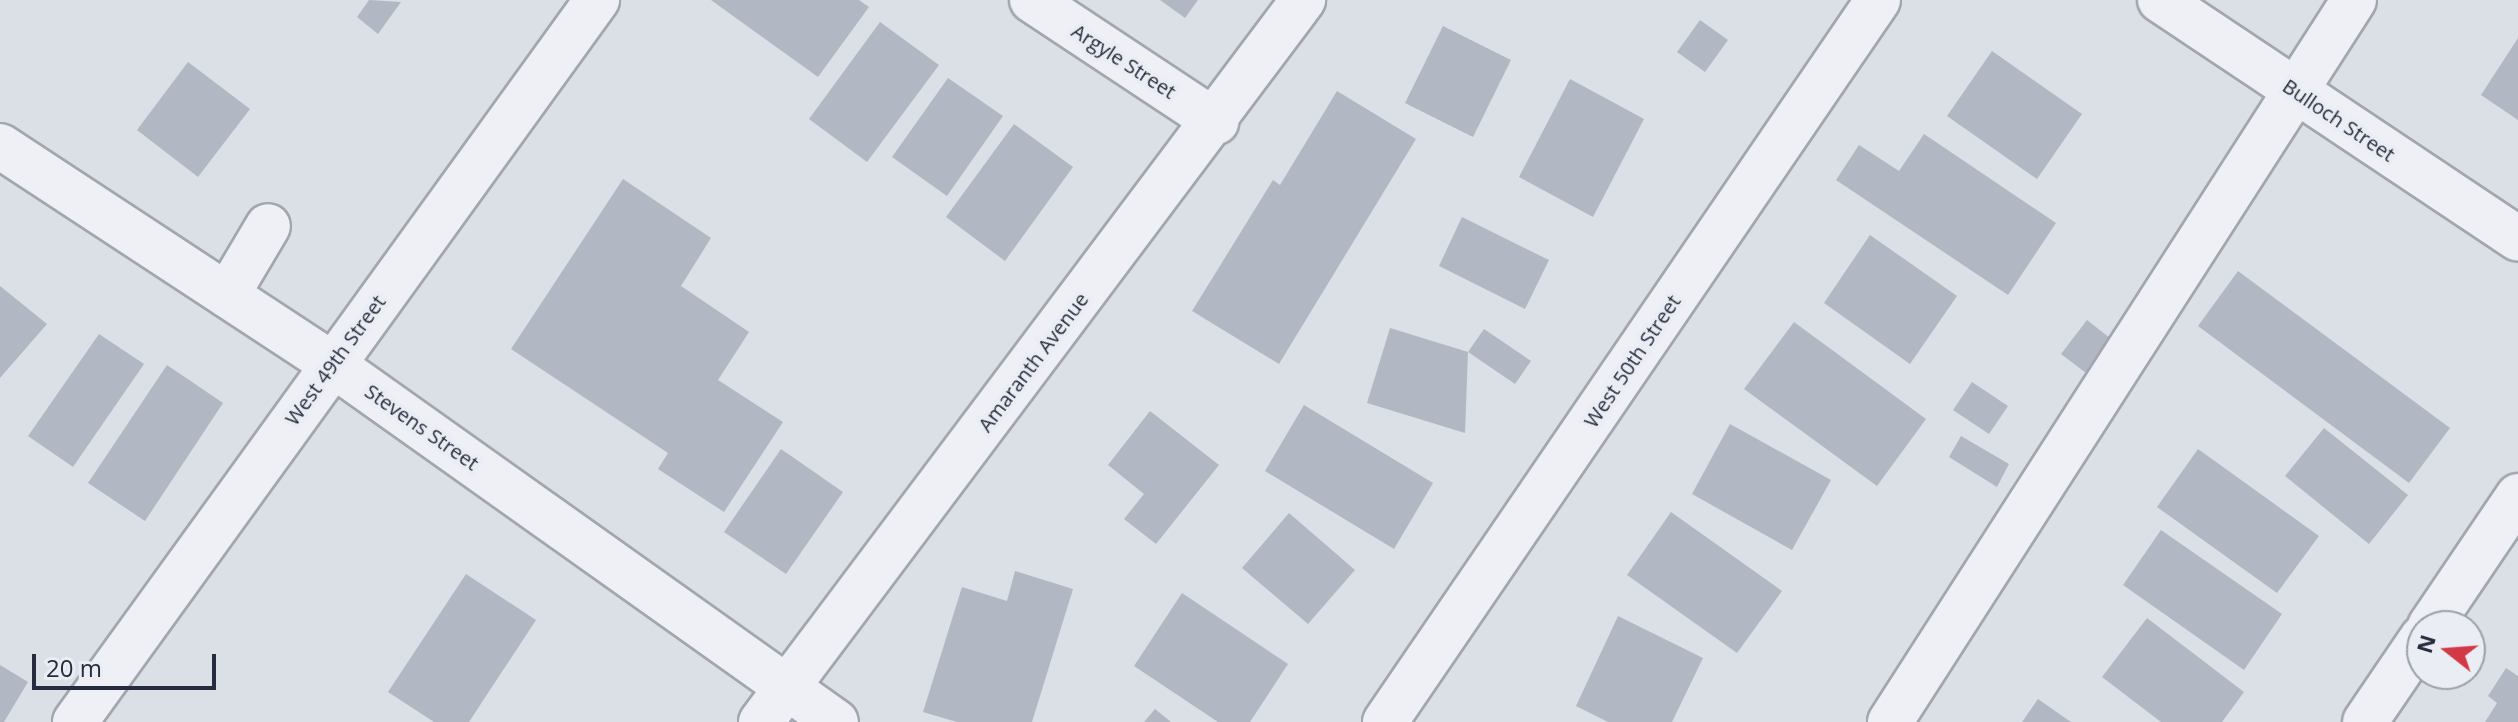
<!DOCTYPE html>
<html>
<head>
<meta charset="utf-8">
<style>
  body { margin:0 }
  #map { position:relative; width:2518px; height:722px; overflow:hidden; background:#dbdfe6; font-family:"Open Sans",sans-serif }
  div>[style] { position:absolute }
  .building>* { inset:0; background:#b2b8c3 }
  .roads { filter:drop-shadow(2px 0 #a1a6b0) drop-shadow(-2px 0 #a1a6b0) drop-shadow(0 2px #a1a6b0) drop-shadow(0 -2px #a1a6b0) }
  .minor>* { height:44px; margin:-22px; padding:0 22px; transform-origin:22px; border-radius:22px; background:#eef0f5 }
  span { translate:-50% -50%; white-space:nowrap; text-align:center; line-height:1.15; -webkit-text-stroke:8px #eaeef4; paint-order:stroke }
  .street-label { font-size:20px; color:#252c3d }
  .north { position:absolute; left:2406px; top:610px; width:80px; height:80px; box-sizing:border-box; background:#eaeef4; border:2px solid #9ba0ab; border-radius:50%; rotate:287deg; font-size:22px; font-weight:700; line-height:32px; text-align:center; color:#252c3d }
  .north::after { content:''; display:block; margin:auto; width:28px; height:36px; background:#d33847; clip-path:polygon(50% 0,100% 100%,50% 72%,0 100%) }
  .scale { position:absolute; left:32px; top:654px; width:184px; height:36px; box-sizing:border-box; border:4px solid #252c3d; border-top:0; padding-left:10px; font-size:24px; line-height:28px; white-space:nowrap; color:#252c3d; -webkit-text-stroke:6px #eaeef4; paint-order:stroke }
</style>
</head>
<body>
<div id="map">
  <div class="building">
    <i style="clip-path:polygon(369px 0,401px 2px,378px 34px,357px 17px)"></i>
    <i style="clip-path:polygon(711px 0,859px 0,869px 7px,818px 77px)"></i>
    <i style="clip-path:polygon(1160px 0,1198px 0,1185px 18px)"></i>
    <i style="clip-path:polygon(1700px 20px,1728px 40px,1705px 72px,1677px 52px)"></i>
    <i style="clip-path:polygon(880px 22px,939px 65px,867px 162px,809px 119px)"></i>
    <i style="clip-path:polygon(1443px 26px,1511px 60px,1473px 137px,1405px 103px)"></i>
    <i style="clip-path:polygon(2518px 38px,2518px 120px,2481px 95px)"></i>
    <i style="clip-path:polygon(1992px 51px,2082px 114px,2037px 179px,1947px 116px)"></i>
    <i style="clip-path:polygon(188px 62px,250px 109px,198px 177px,137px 130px)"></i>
    <i style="clip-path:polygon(948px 78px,1003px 116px,947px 196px,892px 157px)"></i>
    <i style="clip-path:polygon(1570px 79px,1644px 119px,1593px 217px,1519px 177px)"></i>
    <i style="clip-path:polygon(1337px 91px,1416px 139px,1279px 364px,1192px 311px,1273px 180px,1280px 185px)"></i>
    <i style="clip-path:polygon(1014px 124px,1073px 167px,1005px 261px,946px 217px)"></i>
    <i style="clip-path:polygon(1924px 134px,2056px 223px,2008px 295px,1836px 180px,1859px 145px,1899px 171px)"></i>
    <i style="clip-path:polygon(623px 179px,711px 238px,681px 286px,749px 332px,718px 380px,783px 422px,724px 512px,658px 469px,668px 453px,511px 349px)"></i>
    <i style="clip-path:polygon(1462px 217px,1549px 260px,1525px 309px,1439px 266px)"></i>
    <i style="clip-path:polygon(1870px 235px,1957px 296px,1910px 364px,1824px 303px)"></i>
    <i style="clip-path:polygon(2238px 271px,2450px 428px,2409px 483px,2198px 326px)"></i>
    <i style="clip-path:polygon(0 286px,47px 324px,0 378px)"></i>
    <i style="clip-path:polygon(2087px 320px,2115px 342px,2090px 376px,2061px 354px)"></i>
    <i style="clip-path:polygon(1794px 322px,1926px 419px,1877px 486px,1744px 389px)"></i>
    <i style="clip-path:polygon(1390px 328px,1468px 352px,1465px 433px,1367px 403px)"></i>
    <i style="clip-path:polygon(1484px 329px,1531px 361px,1515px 384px,1468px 352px)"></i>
    <i style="clip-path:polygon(99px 334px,144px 364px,73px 467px,28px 436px)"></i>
    <i style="clip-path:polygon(167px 365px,223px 403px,145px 521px,88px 483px)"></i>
    <i style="clip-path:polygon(1972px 382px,2008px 406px,1989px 434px,1953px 410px)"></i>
    <i style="clip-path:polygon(1304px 405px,1433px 483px,1394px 549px,1265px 471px)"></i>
    <i style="clip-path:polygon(1150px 411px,1219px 465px,1156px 544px,1124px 519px,1144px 494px,1108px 465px)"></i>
    <i style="clip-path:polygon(1730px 424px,1831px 480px,1792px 550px,1692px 494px)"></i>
    <i style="clip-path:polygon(2324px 428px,2408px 495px,2369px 544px,2285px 476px)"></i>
    <i style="clip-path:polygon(1961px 436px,2009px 464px,1997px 487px,1949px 457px)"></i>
    <i style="clip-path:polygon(781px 449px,843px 492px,786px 574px,724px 532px)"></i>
    <i style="clip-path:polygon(2198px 449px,2319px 536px,2277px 593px,2157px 507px)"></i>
    <i style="clip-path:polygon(1671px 512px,1782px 591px,1737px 653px,1627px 575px)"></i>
    <i style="clip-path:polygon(1289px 513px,1355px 570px,1308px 624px,1242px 568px)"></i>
    <i style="clip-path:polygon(2161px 530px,2282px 614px,2244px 670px,2123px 585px)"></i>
    <i style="clip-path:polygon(1015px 571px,1073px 589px,1032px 722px,957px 722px,923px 712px,962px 587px,1007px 601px)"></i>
    <i style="clip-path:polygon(466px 574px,536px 620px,469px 722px,434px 722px,388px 692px)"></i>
    <i style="clip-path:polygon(1182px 593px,1288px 664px,1250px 722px,1218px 722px,1134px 666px)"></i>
    <i style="clip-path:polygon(1618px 616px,1703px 658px,1672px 722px,1608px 722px,1576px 706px)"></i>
    <i style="clip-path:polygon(2147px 618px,2244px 692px,2222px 722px,2161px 722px,2102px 677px)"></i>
    <i style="clip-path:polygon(0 665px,28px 682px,4px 722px,0 722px)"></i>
    <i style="clip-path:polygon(2506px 668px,2518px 676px,2518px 722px,2485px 722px,2497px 703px,2488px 696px)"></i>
    <i style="clip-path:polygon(2038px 699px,2071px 722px,2022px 722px)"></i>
    <i style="clip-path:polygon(1155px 709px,1171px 722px,1144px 722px)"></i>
  </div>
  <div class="roads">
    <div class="minor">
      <i style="left:1032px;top:0;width:221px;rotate:33.5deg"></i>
      <i style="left:2160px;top:0;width:430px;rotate:33.7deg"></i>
      <i style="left:0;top:146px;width:397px;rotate:33.3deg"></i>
      <i style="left:332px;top:364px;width:618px;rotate:35.39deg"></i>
      <i style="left:227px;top:295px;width:80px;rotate:-59.3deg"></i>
      <i style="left:2430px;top:626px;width:157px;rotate:-55.9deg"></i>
      <i style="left:75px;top:722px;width:891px;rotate:-54.13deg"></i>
      <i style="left:761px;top:722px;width:903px;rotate:-53.1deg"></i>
      <i style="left:1385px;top:722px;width:874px;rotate:-55.67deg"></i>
      <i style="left:1890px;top:722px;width:858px;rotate:-57.27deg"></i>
      <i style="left:2365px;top:722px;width:102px;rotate:-55.8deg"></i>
    </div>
  </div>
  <div class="street-label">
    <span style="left:1124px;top:61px;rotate:33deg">Argyle Street</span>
    <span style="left:2339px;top:120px;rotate:34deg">Bulloch Street</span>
    <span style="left:335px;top:360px;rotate:-54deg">West 49th Street</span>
    <span style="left:1632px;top:361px;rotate:-56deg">West 50th Street</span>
    <span style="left:1033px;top:362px;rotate:-53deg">Amaranth Avenue</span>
    <span style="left:422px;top:427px;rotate:35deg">Stevens Street</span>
  </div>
  <div class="north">N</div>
  <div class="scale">20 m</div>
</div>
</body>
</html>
